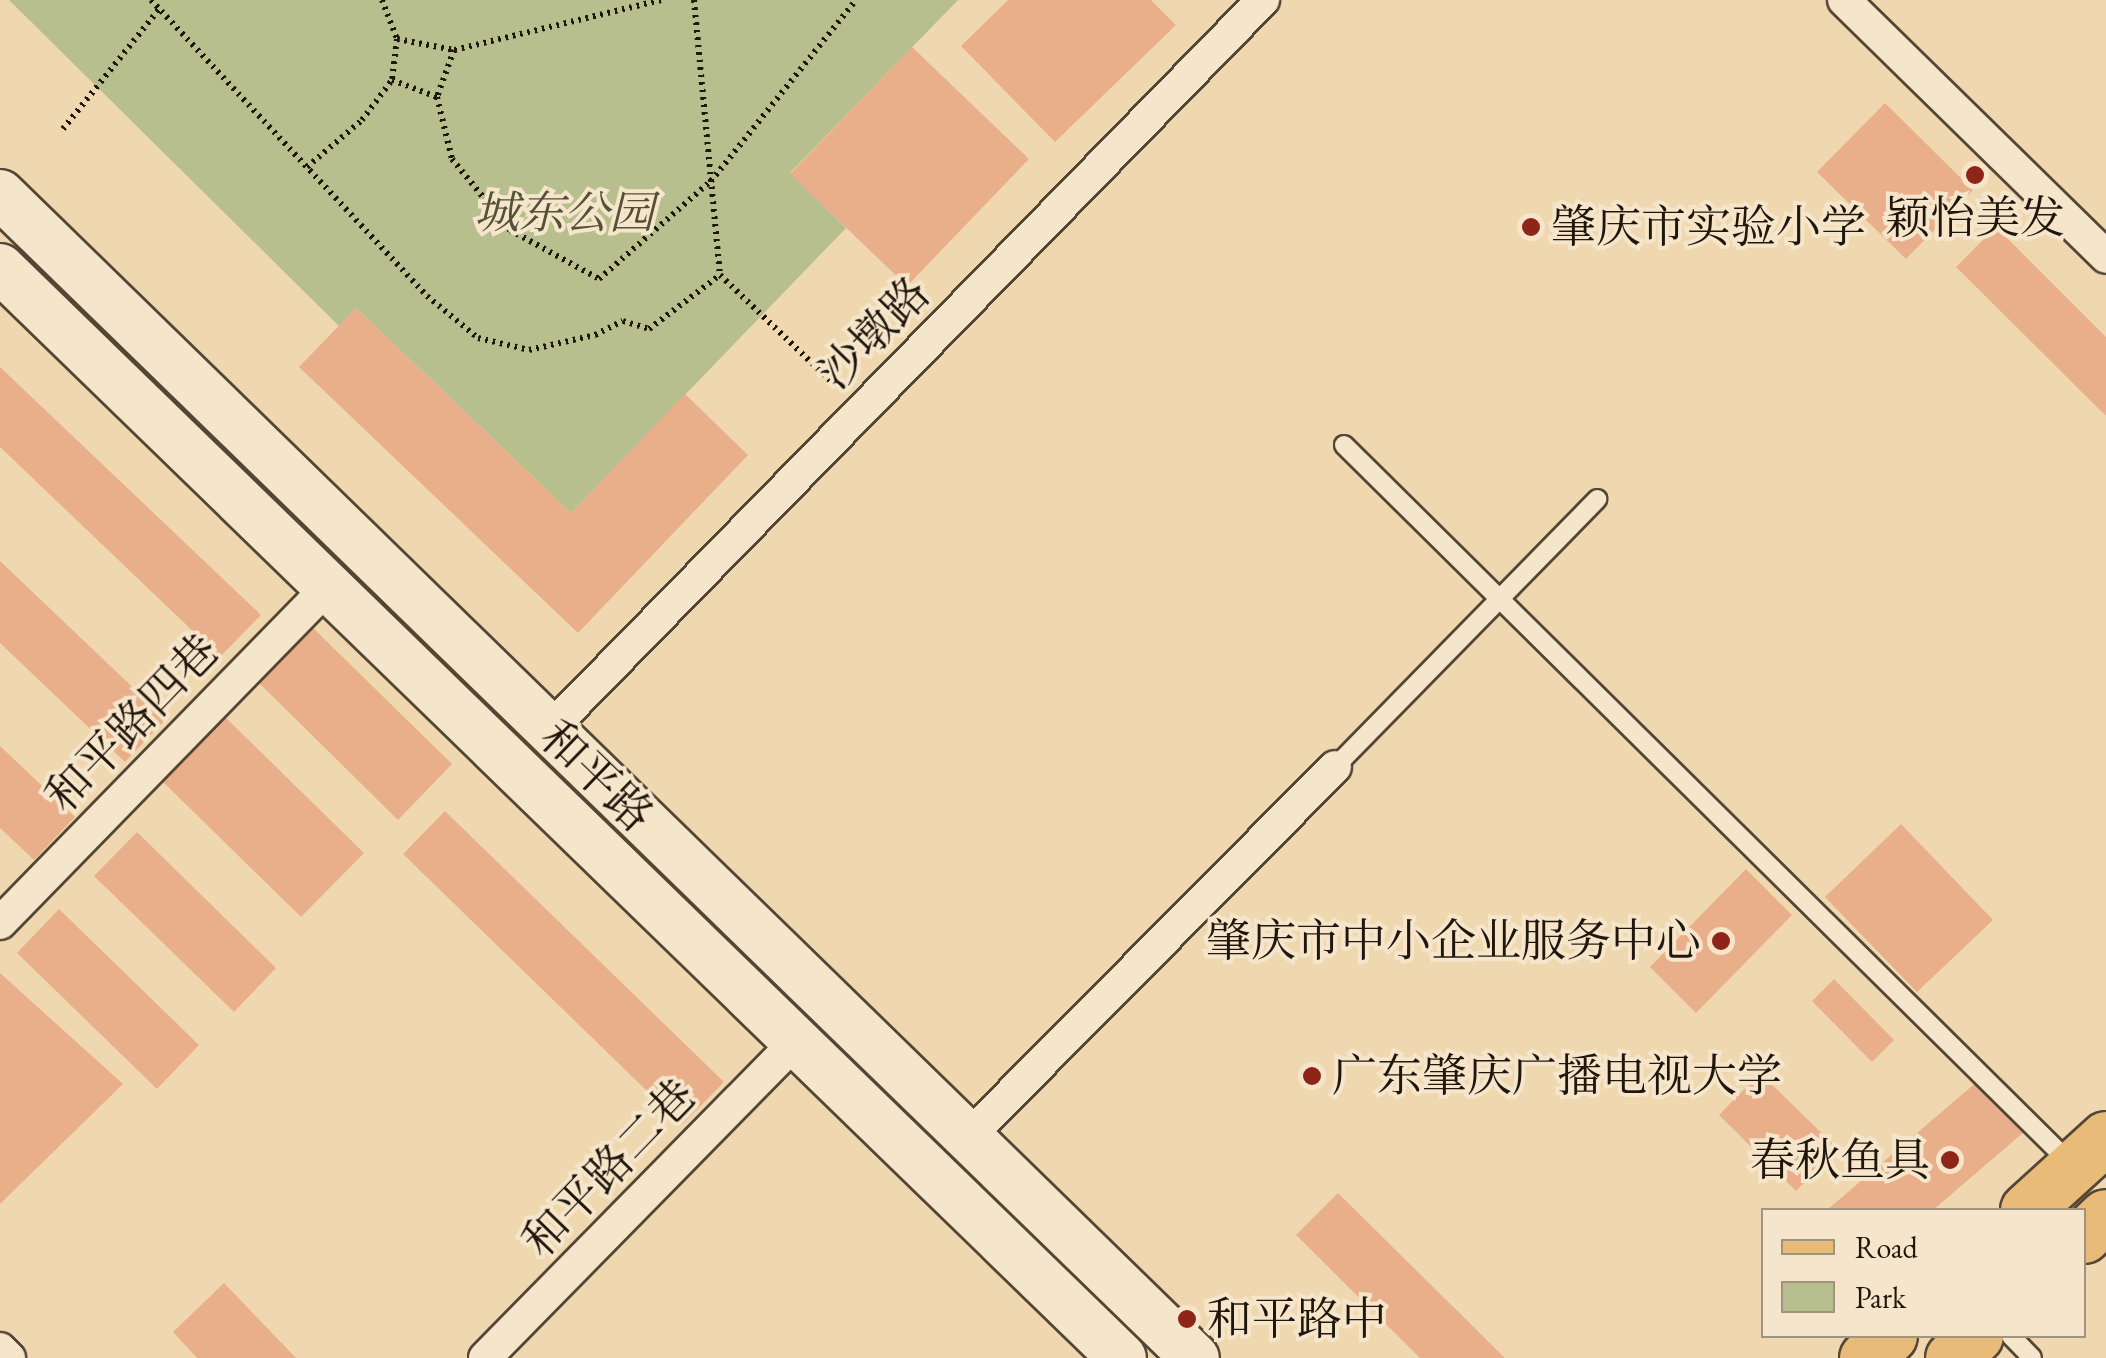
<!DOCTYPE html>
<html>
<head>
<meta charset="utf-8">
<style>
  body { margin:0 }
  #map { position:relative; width:2106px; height:1358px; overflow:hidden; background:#efd8af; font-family:"EB Garamond","Noto Serif SC",serif }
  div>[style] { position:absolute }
  .green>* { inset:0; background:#b6bf8d }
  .building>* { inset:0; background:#e9af8b }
  .path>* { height:6px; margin-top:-3px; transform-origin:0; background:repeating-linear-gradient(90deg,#21160c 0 2.5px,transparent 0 7.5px) }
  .roads { filter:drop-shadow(2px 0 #544635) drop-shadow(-2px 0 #544635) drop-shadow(0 2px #544635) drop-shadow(0 -2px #544635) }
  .lane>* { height:18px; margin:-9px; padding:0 9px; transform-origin:9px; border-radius:9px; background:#f5e6cb }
  .street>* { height:32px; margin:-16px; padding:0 16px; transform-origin:16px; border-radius:16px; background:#f5e6cb }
  .secondary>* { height:48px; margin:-24px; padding:0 24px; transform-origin:24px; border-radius:24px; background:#f5e6cb }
  .primary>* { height:52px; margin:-26px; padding:0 26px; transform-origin:26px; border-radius:26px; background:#e8bc78 }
  .dots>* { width:28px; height:28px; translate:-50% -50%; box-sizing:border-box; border:5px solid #f5e6cb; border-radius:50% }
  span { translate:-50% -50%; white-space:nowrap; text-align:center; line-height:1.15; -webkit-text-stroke:8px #f5e6cb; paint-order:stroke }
  .park-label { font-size:45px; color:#555139; font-style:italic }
  .poi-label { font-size:45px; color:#21160c }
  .left { translate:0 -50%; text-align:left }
  .right { translate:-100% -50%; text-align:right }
  .street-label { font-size:45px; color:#21160c }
  .legend { position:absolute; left:1761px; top:1208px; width:325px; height:130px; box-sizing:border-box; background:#f5e6cb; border:2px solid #a0937f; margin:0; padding:12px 18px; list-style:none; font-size:30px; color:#21160c }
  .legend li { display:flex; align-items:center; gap:20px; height:50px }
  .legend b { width:50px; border:2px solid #a0937f }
</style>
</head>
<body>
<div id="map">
  <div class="green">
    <i style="clip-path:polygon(9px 0,958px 0,790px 173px,846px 228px,571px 513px,356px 308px,339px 326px)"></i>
  </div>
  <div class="building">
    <i style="clip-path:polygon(1008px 0,1151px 0,1176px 25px,1055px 142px,961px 46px)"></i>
    <i style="clip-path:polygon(912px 47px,1029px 159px,907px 286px,790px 174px)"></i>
    <i style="clip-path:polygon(1885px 103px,1973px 190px,1906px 259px,1817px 172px)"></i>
    <i style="clip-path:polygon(1996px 227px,2106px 337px,2106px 416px,1956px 267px)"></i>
    <i style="clip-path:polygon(356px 308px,571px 513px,685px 394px,748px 455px,578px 633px,299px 367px)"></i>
    <i style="clip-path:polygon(0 367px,261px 615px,220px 657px,0 447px)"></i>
    <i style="clip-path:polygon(0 561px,166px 719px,125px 762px,0 643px)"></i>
    <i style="clip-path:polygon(310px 625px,452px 764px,398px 820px,256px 680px)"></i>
    <i style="clip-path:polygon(223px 715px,364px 853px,301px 917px,160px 779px)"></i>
    <i style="clip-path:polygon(0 746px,75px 817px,34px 860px,0 828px)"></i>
    <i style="clip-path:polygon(445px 811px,724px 1082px,682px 1125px,403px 854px)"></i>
    <i style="clip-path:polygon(1901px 824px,1993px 920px,1917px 992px,1825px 897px)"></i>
    <i style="clip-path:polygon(137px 832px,276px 968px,234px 1012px,94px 876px)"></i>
    <i style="clip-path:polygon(1746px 869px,1792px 915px,1696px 1013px,1650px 967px)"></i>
    <i style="clip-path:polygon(59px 909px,199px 1045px,157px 1089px,17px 953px)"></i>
    <i style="clip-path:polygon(0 973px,123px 1084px,0 1204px)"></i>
    <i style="clip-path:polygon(1834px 979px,1894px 1040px,1872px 1062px,1812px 1001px)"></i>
    <i style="clip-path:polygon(1760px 1073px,1838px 1149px,1796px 1191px,1719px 1115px)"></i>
    <i style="clip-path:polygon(1979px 1080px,2024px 1132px,1933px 1210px,1827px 1210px)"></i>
    <i style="clip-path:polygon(1338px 1193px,1505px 1358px,1420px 1358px,1296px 1235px)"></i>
    <i style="clip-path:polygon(224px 1283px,296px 1358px,197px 1358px,173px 1332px)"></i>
  </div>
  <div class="path">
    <i style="left:151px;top:0;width:405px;rotate:47deg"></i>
    <i style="left:427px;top:296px;width:66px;rotate:39.5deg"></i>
    <i style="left:478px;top:338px;width:52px;rotate:13.2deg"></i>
    <i style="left:529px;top:350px;width:68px;rotate:-12.8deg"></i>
    <i style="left:595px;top:335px;width:31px;rotate:-27deg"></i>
    <i style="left:623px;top:321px;width:27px;rotate:17deg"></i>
    <i style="left:649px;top:329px;width:89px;rotate:-37.3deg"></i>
    <i style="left:382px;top:0;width:42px;rotate:69deg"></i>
    <i style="left:397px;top:39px;width:41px;rotate:97deg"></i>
    <i style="left:392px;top:80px;width:48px;rotate:20.7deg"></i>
    <i style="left:661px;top:0;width:213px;rotate:166.4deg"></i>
    <i style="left:454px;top:50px;width:50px;rotate:109.9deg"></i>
    <i style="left:437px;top:97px;width:64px;rotate:76.4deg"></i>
    <i style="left:452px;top:159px;width:92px;rotate:50.8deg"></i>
    <i style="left:510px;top:230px;width:102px;rotate:28.8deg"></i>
    <i style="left:599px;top:279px;width:149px;rotate:-41.2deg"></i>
    <i style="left:711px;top:181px;width:232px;rotate:-51.3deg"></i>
    <i style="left:694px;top:0;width:276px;rotate:84.6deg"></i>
    <i style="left:720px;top:275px;width:165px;rotate:43.8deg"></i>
    <i style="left:397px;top:39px;width:58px;rotate:10.9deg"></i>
    <i style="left:63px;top:129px;width:154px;rotate:-51.3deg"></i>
    <i style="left:307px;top:167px;width:72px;rotate:-40.5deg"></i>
    <i style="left:362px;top:120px;width:50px;rotate:-53.1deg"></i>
  </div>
  <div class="roads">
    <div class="lane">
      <i style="left:1344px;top:445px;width:1021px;rotate:44.68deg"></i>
      <i style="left:1335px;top:767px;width:375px;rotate:-45.6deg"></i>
      <i style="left:2011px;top:1336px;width:30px;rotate:46deg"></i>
    </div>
    <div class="street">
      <i style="left:1844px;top:0;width:367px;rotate:44.4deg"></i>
      <i style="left:550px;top:729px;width:1020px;rotate:-45.64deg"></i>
      <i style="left:0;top:923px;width:470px;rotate:-45.7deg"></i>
      <i style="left:968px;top:1137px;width:521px;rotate:-45.23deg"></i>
      <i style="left:0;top:1349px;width:13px;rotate:45deg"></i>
      <i style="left:485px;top:1358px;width:444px;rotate:-45.5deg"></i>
    </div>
    <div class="secondary">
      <i style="left:0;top:194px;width:1668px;rotate:44.25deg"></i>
      <i style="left:0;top:268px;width:1564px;rotate:44.17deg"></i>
    </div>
    <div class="primary">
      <i style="left:2027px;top:1210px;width:107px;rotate:-42.3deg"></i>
      <i style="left:2084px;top:1237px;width:30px;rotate:-44deg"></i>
      <i style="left:1866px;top:1358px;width:33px;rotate:-41deg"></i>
      <i style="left:1952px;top:1358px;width:33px;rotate:-41deg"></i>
    </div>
  </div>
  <div class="dots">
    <i style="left:1975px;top:175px;background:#8f2418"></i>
    <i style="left:1531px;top:227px;background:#8f2418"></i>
    <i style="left:1721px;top:941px;background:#8f2418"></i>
    <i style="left:1312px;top:1076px;background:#8f2418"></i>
    <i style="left:1950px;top:1160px;background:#8f2418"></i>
    <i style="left:1187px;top:1319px;background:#8f2418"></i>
  </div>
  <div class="park-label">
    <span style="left:564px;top:213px">城东公园</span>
  </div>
  <div class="poi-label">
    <span style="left:1975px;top:218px">颖怡美发</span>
    <span class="left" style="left:1551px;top:227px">肇庆市实验小学</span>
    <span class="right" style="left:1701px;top:941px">肇庆市中小企业服务中心</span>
    <span class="left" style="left:1332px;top:1076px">广东肇庆广播电视大学</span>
    <span class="right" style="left:1930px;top:1160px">春秋鱼具</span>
    <span class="left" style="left:1207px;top:1319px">和平路中</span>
  </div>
  <div class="street-label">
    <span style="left:874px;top:333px;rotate:-46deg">沙墩路</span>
    <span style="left:132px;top:723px;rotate:-46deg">和平路四巷</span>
    <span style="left:597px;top:776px;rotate:44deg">和平路</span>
    <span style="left:609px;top:1168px;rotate:-46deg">和平路二巷</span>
  </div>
  <ul class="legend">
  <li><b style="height:12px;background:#e8bc78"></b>Road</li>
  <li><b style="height:28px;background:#b6bf8d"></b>Park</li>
  </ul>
</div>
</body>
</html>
